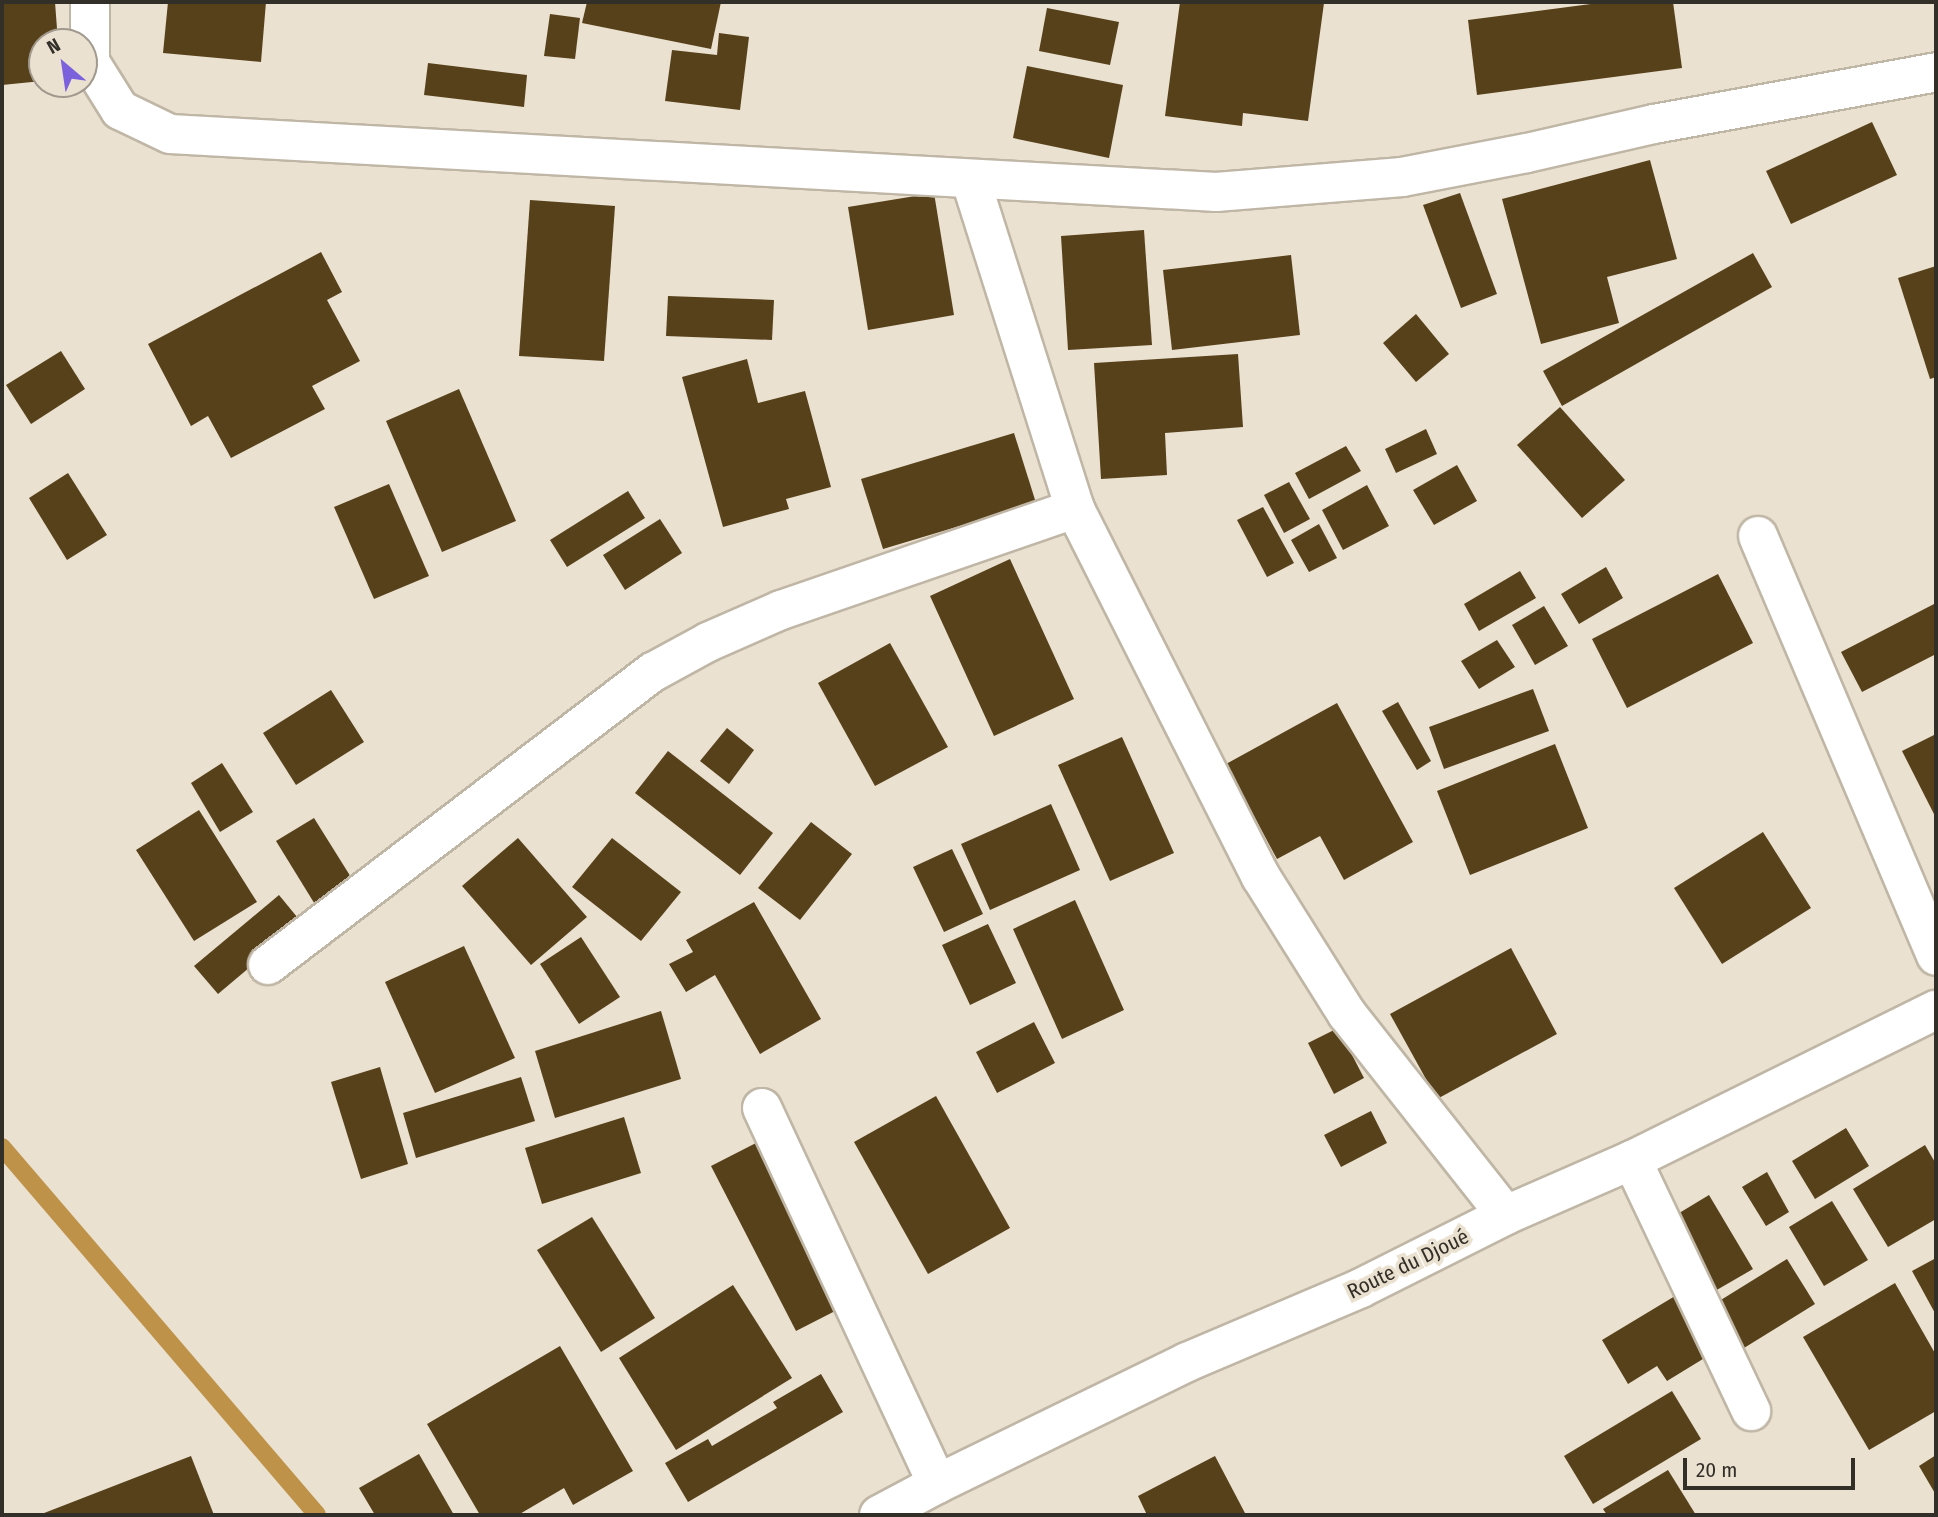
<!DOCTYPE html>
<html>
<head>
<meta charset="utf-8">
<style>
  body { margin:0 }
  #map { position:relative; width:1938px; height:1517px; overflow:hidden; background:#ebe1d0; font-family:"Fira Sans Condensed",sans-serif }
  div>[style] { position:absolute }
  .stream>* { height:18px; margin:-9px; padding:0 9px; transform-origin:9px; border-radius:9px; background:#be9349 }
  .building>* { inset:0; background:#57411a }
  .roads { filter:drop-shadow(2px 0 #c0b6a6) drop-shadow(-2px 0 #c0b6a6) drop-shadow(0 2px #c0b6a6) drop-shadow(0 -2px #c0b6a6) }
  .street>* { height:38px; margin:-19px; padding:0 19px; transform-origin:19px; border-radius:19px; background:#fff }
  .primary>* { height:38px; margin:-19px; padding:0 19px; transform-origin:19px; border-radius:19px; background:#fff }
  span { translate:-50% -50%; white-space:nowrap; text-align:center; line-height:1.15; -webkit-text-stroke:7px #ebe1d0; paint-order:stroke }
  .street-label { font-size:21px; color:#322e28 }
  .frame { position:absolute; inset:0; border:4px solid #322e28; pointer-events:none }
  .north { position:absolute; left:28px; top:28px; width:70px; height:70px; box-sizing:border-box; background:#ebe1d0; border:2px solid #a1998d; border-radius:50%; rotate:331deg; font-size:19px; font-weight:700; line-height:28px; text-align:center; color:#322e28 }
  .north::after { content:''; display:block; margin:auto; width:24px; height:32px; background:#7c61dc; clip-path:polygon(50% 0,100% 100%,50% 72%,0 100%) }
  .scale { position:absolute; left:1683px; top:1458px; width:172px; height:32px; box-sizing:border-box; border:4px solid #322e28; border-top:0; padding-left:9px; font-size:21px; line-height:24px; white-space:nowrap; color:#322e28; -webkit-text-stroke:5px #ebe1d0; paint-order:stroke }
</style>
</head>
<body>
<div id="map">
  <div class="stream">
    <i style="left:2px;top:1147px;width:484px;rotate:49.4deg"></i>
  </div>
  <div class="building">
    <i style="clip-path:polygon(2px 2px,55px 2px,58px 42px,42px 42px,42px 81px,2px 85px)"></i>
    <i style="clip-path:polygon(168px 2px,266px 2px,261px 62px,163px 53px)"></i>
    <i style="clip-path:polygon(587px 2px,721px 2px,711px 49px,582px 23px)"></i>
    <i style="clip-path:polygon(1180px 2px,1324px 3px,1308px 121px,1243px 113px,1242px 126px,1165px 116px)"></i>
    <i style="clip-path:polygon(1606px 2px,1673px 2px,1682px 68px,1477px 95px,1468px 20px)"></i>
    <i style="clip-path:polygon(1047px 8px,1119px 22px,1110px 65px,1039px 51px)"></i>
    <i style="clip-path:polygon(550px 14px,580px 18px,575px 59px,544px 56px)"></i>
    <i style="clip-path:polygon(719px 33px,749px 37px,740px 110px,665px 101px,672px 50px,717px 55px)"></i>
    <i style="clip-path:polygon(428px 63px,527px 75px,524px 107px,424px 95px)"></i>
    <i style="clip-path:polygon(1027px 66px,1123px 85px,1109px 158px,1013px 138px)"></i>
    <i style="clip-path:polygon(1872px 122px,1897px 175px,1791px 224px,1766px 171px)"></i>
    <i style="clip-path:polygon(1650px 160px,1677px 259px,1607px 277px,1619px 323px,1541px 344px,1502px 199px)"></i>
    <i style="clip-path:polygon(934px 193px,954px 315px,868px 330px,848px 207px)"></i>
    <i style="clip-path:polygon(1460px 193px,1497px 294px,1461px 308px,1423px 205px)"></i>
    <i style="clip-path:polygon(530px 200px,615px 206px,604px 361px,519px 356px)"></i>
    <i style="clip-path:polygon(1144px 230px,1152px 345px,1068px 350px,1061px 236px)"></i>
    <i style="clip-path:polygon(321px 252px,342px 292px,327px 300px,360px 361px,312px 386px,325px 409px,231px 458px,208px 416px,191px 426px,148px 344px)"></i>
    <i style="clip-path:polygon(1753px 253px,1772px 287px,1562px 406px,1543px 371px)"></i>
    <i style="clip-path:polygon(1291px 255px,1300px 335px,1172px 350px,1163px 270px)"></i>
    <i style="clip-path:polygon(1936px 266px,1936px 377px,1930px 379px,1898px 278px)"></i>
    <i style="clip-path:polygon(668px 296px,774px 300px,772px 340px,666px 336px)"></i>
    <i style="clip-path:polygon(1416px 314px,1449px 354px,1416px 382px,1383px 343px)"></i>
    <i style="clip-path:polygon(61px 351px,85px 389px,31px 424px,6px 385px)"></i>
    <i style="clip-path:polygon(1238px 354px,1243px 427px,1165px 433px,1167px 475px,1101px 479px,1094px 363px)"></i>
    <i style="clip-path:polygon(747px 359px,758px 403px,805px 391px,831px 487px,786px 499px,789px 509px,723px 527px,682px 377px)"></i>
    <i style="clip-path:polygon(459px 389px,516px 521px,442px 552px,386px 421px)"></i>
    <i style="clip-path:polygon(1560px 407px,1625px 480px,1582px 518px,1517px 445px)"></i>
    <i style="clip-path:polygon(1426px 429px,1437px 454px,1396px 473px,1385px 449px)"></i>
    <i style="clip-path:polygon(1014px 433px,1036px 503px,883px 549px,861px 479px)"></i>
    <i style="clip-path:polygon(1346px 446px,1361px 471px,1309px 499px,1295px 473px)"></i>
    <i style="clip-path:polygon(1457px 465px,1477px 501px,1434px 525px,1413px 490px)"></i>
    <i style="clip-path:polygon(68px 473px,107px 535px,67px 560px,29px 498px)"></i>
    <i style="clip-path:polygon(1289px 482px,1310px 519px,1284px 533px,1264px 495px)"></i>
    <i style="clip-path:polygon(389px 484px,429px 576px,374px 599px,334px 507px)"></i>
    <i style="clip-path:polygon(1367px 485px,1389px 526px,1343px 550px,1322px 510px)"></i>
    <i style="clip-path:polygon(628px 491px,645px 518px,567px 567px,550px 540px)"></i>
    <i style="clip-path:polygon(1263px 507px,1294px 563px,1267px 577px,1237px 520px)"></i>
    <i style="clip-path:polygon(660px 519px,682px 553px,625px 590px,603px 555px)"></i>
    <i style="clip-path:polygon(1319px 524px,1337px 558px,1309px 572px,1291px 540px)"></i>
    <i style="clip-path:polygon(1010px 559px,1074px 699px,994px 736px,930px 596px)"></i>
    <i style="clip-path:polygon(1606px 567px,1623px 598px,1579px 624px,1561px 594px)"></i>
    <i style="clip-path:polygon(1520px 571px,1536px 598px,1479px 631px,1464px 604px)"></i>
    <i style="clip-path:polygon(1718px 574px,1753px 643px,1627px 708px,1592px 639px)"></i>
    <i style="clip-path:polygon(1936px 603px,1936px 654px,1862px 692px,1841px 652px)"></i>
    <i style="clip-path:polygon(1544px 606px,1568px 646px,1535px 665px,1512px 625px)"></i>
    <i style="clip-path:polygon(1497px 640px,1515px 667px,1479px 689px,1461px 661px)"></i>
    <i style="clip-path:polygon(890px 643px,948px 747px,875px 786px,818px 683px)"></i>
    <i style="clip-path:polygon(1533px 689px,1549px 731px,1444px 769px,1429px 727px)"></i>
    <i style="clip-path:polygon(331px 690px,364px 742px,296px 785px,263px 733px)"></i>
    <i style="clip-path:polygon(1398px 702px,1431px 761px,1417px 770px,1382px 711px)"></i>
    <i style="clip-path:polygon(1337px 703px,1413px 842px,1344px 880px,1320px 836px,1277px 859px,1226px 764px)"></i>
    <i style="clip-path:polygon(727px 728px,754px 750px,729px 784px,700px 761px)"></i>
    <i style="clip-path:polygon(1936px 734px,1936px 818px,1902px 751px)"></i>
    <i style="clip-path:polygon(1122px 737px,1174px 853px,1110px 881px,1058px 765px)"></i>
    <i style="clip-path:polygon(1555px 744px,1588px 828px,1470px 875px,1437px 791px)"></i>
    <i style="clip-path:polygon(668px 751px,773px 833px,740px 875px,635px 793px)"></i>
    <i style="clip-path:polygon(222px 763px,253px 812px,220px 832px,191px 783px)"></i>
    <i style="clip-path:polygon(1051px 804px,1080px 870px,990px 910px,961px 844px)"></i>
    <i style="clip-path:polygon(199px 810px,257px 902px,194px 941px,136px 850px)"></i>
    <i style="clip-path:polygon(314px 818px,354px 882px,316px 906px,276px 841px)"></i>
    <i style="clip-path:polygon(811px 822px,852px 854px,800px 920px,758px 888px)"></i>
    <i style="clip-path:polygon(1763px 832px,1811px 908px,1722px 964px,1674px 888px)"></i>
    <i style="clip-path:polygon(518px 838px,587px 917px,531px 965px,462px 886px)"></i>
    <i style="clip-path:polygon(612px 838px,681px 892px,641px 941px,572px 887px)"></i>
    <i style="clip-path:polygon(952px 849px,983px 914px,944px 932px,913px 867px)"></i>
    <i style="clip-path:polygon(279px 895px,302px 923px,218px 994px,194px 966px)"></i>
    <i style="clip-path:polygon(1075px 900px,1124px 1010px,1062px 1039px,1013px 929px)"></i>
    <i style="clip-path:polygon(754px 902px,821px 1019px,760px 1054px,715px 975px,686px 992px,669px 964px,693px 952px,686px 940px)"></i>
    <i style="clip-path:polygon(988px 924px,1016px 983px,970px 1005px,942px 945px)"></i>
    <i style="clip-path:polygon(581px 937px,620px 997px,579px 1024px,540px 964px)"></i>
    <i style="clip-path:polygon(464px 946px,515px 1058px,435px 1093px,385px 982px)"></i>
    <i style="clip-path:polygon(1511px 948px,1557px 1034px,1437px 1099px,1390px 1014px)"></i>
    <i style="clip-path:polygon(661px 1011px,681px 1079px,555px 1118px,535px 1051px)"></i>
    <i style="clip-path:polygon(1034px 1022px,1055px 1063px,997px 1093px,976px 1052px)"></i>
    <i style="clip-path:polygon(1338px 1028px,1364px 1078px,1334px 1094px,1308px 1043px)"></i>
    <i style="clip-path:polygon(380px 1067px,408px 1164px,361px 1179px,331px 1082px)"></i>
    <i style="clip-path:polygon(521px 1077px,535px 1121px,416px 1158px,403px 1113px)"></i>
    <i style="clip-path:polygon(936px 1096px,1010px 1228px,928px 1274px,854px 1142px)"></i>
    <i style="clip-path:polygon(1371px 1111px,1387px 1143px,1341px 1167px,1324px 1135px)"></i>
    <i style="clip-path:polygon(624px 1117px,641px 1173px,542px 1204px,525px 1148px)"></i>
    <i style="clip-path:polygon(1846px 1128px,1869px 1166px,1815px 1199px,1792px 1161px)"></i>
    <i style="clip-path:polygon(756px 1143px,841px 1308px,796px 1331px,711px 1166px)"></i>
    <i style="clip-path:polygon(1925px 1145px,1936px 1164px,1936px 1219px,1888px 1247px,1853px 1189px)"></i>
    <i style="clip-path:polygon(1767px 1172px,1789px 1212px,1766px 1226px,1742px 1187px)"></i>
    <i style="clip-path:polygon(1709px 1195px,1753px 1269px,1715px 1291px,1671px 1218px)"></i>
    <i style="clip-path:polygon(1832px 1201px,1868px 1260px,1824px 1286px,1789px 1227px)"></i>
    <i style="clip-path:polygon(592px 1217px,655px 1318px,601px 1352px,537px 1250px)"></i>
    <i style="clip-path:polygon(1936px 1258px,1936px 1315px,1912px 1271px)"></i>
    <i style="clip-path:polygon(1787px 1259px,1815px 1304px,1744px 1348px,1716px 1303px)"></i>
    <i style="clip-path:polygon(1895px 1283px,1936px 1355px,1936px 1411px,1869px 1450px,1803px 1337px)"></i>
    <i style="clip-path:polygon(733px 1285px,792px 1378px,676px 1450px,619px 1358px)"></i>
    <i style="clip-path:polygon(1680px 1293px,1716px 1351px,1667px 1381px,1657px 1366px,1628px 1384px,1602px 1340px)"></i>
    <i style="clip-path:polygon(560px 1346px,633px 1471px,573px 1505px,564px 1488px,518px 1515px,480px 1515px,427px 1424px)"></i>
    <i style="clip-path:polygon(821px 1374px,843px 1412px,688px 1502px,665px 1463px,708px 1439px,712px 1446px,777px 1408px,773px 1402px)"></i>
    <i style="clip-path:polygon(1672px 1391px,1701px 1439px,1593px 1504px,1564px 1456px)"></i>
    <i style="clip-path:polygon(419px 1454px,454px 1515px,375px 1515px,359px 1488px)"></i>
    <i style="clip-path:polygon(1936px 1455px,1936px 1495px,1919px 1466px)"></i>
    <i style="clip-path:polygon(191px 1456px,214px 1515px,39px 1515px)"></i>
    <i style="clip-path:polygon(1215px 1456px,1246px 1515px,1147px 1515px,1138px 1496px)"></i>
    <i style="clip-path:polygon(1668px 1470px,1696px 1515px,1607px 1515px,1603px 1509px)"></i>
  </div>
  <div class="roads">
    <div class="street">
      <i style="left:90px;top:2px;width:60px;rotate:90deg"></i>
      <i style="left:90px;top:62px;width:57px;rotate:58deg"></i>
      <i style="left:120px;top:110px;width:55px;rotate:25.6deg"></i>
      <i style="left:170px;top:134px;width:1048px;rotate:3.17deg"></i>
      <i style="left:1216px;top:192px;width:187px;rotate:-4.6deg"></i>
      <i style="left:1402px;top:177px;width:127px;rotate:-10.9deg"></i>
      <i style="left:1527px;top:153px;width:130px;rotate:-12.9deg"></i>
      <i style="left:1654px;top:124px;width:287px;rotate:-10.4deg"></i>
      <i style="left:971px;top:181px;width:344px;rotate:72.4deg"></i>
      <i style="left:1075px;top:509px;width:412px;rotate:63.2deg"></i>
      <i style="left:1261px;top:877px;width:162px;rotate:57.9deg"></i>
      <i style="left:1347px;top:1014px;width:256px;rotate:51.7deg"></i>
      <i style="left:1758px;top:536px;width:456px;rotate:67deg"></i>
      <i style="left:268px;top:965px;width:484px;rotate:-37.3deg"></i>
      <i style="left:653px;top:672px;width:63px;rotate:-28.6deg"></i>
      <i style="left:708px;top:642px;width:80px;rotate:-23.7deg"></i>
      <i style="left:781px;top:610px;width:311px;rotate:-19deg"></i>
      <i style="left:762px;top:1108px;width:415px;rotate:65deg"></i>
      <i style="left:1632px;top:1160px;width:278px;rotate:64.6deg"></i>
    </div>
    <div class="primary">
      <i style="left:879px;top:1515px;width:66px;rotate:-28.1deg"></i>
      <i style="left:937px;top:1484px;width:278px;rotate:-26deg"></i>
      <i style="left:1187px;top:1362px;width:189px;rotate:-23deg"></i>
      <i style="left:1361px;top:1288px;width:162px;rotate:-26.7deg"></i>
      <i style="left:1506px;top:1215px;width:137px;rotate:-23.6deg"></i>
      <i style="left:1632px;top:1160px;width:339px;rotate:-26.3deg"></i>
    </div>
  </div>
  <div class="street-label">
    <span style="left:1408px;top:1264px;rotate:-26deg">Route du Djoué</span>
  </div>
  <div class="frame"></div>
  <div class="north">N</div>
  <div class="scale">20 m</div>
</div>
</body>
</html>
